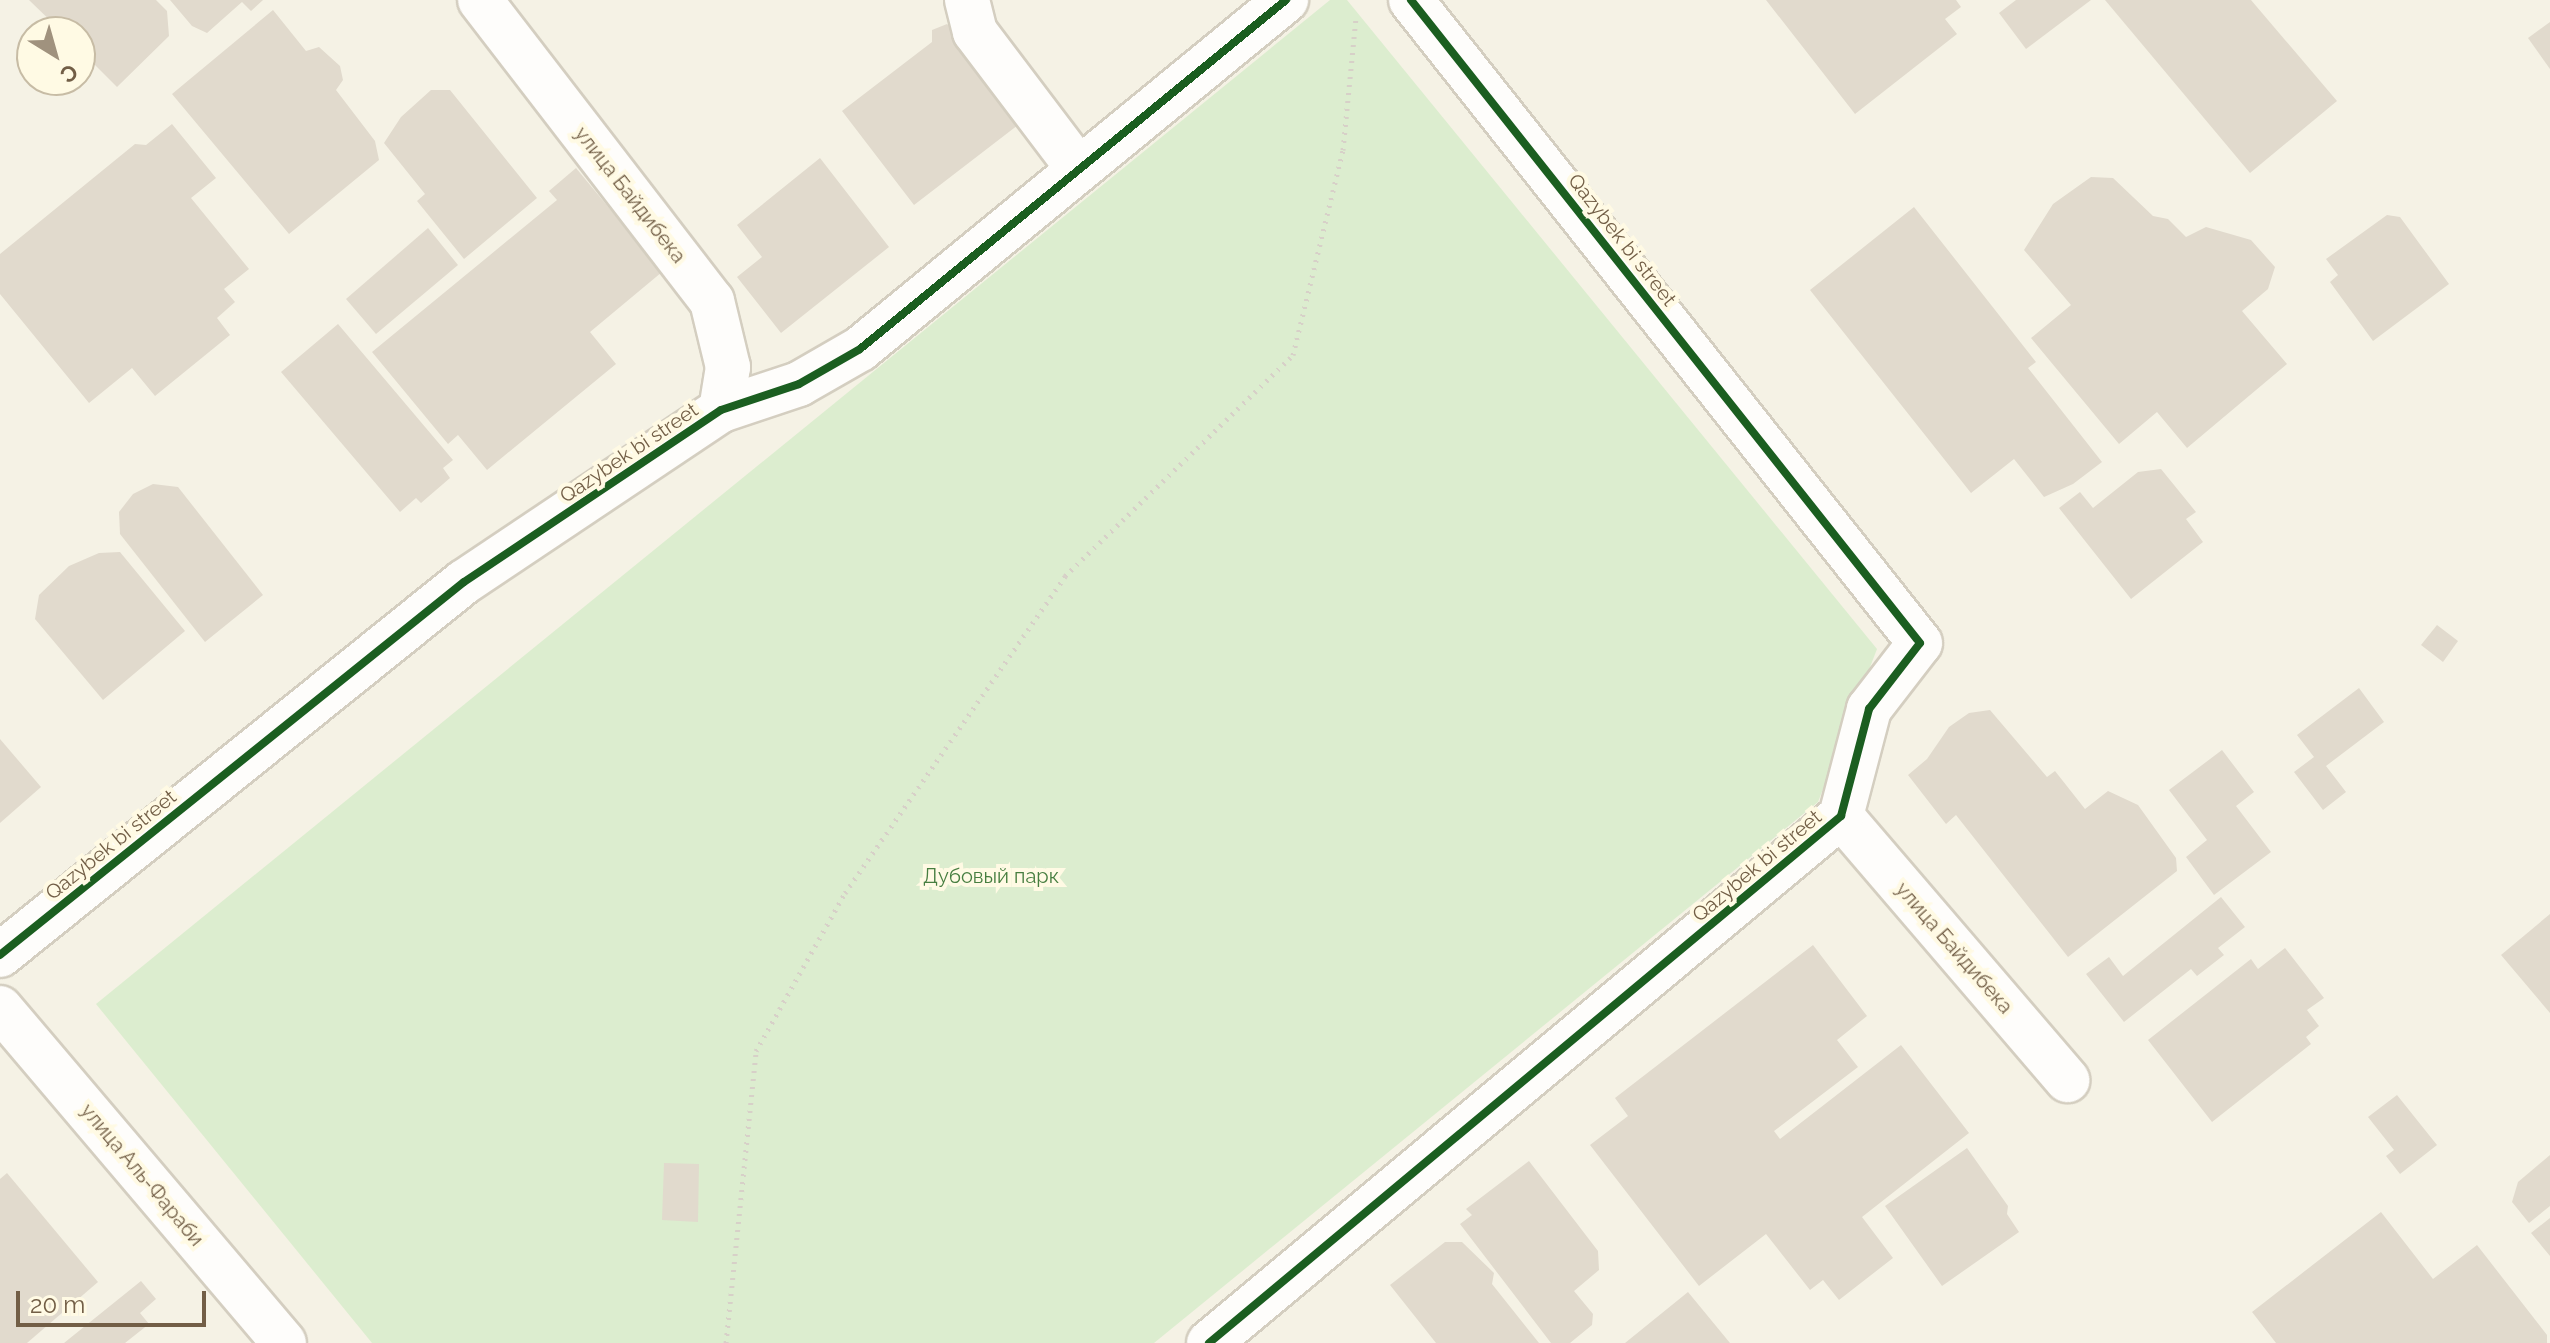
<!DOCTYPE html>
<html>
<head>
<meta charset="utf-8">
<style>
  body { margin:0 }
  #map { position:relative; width:2550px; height:1343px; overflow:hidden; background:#f5f2e5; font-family:Raleway,sans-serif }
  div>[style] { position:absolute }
  .green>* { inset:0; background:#dcedcf }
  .building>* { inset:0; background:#e1dacd }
  .path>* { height:5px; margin-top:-2.5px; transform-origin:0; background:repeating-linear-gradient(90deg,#d7d0c8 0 2px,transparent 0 8px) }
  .roads { filter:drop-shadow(2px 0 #d4cec0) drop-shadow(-2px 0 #d4cec0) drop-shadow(0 2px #d4cec0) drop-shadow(0 -2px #d4cec0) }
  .minor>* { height:44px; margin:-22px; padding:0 22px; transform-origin:22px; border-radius:22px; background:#fefdfb }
  .cycleway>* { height:8px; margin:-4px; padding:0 4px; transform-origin:4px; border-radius:4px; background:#1b5e20 }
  span { translate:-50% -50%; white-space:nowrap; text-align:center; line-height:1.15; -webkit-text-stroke:8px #fffae4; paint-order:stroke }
  .street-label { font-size:20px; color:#725e46 }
  .park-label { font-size:20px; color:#477e40 }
  .north { position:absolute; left:16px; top:16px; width:80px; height:80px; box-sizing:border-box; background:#fffae4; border:2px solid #c7bca5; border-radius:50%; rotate:143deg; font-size:22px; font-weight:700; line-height:32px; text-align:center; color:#725e46 }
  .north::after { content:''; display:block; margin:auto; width:28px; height:36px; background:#a0927e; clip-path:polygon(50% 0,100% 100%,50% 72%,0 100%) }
  .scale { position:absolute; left:16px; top:1291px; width:190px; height:36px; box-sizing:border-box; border:4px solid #725e46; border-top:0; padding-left:10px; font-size:24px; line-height:28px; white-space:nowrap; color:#725e46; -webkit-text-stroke:6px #fffae4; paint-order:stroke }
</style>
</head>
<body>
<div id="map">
  <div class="green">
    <i style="clip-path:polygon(1330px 0,1347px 0,1877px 649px,1818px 802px,1154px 1343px,372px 1343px,96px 1004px)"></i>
  </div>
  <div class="building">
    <i style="clip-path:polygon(29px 0,156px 0,167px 11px,169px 36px,117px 87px,80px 50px,80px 32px,62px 32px)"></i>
    <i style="clip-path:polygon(170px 0,263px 0,251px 11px,242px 2px,207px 33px,192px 26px)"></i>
    <i style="clip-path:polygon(1766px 0,1956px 0,1961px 7px,1945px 19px,1957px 34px,1855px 114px)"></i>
    <i style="clip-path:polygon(2016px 0,2091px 0,2026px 49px,1999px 13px)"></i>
    <i style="clip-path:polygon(2105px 0,2251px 0,2337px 101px,2250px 173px)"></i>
    <i style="clip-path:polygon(273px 10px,306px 51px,319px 47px,340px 66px,343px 80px,336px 90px,375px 141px,379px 160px,289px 234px,172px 94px)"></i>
    <i style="clip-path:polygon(2550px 22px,2550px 69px,2528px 38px)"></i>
    <i style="clip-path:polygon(947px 24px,967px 41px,962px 52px,1018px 125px,914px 205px,842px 111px,932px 42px,932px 30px)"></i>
    <i style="clip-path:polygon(431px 90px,450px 90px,537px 198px,464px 259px,417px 201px,425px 194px,384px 143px,401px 117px)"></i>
    <i style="clip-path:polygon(172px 124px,216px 178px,191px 198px,249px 269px,224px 289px,235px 302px,217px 318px,230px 335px,155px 396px,132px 368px,89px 403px,0 294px,0 254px,135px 144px,146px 145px)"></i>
    <i style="clip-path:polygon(820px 158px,889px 247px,781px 333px,737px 277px,762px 257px,737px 225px)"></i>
    <i style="clip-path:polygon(576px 168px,662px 272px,590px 332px,616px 364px,487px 470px,458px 435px,448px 444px,372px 352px,557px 200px,549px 191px)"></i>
    <i style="clip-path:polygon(2091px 177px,2113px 178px,2153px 216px,2168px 219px,2186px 237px,2206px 227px,2251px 240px,2275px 267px,2268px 289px,2242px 311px,2287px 364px,2187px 448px,2157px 412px,2119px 444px,2031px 338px,2071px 305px,2024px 250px,2053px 204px)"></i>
    <i style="clip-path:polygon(1914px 207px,2036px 362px,2028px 368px,2102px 462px,2073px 484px,2044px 497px,2014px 459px,1971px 493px,1810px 290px)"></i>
    <i style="clip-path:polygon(2387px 215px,2400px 217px,2449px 284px,2373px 341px,2330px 282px,2338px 275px,2326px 259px)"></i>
    <i style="clip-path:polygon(428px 228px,458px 265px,376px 334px,346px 299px)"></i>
    <i style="clip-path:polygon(338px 324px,453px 460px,443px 468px,450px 478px,421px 503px,416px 498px,400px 512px,281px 372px)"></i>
    <i style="clip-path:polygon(2161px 469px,2196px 512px,2186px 519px,2203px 542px,2131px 599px,2059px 508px,2080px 492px,2093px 508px,2138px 472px)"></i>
    <i style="clip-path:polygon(153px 484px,178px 487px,263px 595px,205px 642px,120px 534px,119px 512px,133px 494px)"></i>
    <i style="clip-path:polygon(120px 552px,185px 631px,103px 700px,35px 619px,39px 595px,69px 566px,99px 553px)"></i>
    <i style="clip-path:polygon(2437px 625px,2458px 641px,2443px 662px,2421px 645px)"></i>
    <i style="clip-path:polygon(2359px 688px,2384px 722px,2326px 766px,2346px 792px,2323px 810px,2294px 772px,2314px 757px,2297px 735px)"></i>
    <i style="clip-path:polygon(1990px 710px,2047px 777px,2055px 771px,2085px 809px,2108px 791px,2138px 805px,2176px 858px,2177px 871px,2068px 957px,1956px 815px,1946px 824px,1908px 775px,1927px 759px,1949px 727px,1969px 713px)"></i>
    <i style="clip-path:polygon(0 739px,41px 787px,0 823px)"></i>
    <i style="clip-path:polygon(2222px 750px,2254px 792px,2236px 806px,2271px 852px,2214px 895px,2186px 857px,2207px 840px,2169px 790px)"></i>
    <i style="clip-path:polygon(2221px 897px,2245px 927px,2218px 948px,2224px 955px,2197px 976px,2191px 969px,2124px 1022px,2086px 974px,2109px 957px,2123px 976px)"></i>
    <i style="clip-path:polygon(2550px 914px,2550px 1013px,2501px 955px)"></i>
    <i style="clip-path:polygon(1813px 945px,1867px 1016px,1837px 1040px,1858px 1067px,1774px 1131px,1780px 1139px,1901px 1045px,1969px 1133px,1862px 1217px,1893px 1258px,1839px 1300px,1823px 1280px,1810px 1290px,1766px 1234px,1699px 1286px,1590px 1145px,1628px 1116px,1615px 1098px)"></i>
    <i style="clip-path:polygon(2285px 948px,2324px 998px,2307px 1010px,2319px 1026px,2306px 1037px,2311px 1044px,2212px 1122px,2148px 1040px,2251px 959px,2258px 969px)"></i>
    <i style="clip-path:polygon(2397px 1095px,2437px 1145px,2400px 1174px,2386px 1156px,2394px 1150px,2368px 1117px)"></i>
    <i style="clip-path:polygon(1967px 1148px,2008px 1206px,2007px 1214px,2019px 1232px,1942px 1286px,1885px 1206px)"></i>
    <i style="clip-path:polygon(2550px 1155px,2550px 1206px,2529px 1223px,2512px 1202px,2518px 1182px)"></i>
    <i style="clip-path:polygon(1529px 1161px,1598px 1251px,1599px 1270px,1574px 1291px,1593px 1314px,1592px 1325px,1570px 1343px,1551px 1343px,1460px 1224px,1472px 1215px,1466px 1209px)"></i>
    <i style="clip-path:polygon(664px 1163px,699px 1164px,698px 1222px,662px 1220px)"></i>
    <i style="clip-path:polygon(7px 1173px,98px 1282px,27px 1343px,0 1343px,0 1179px)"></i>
    <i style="clip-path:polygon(2381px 1212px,2433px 1279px,2477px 1245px,2547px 1335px,2547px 1343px,2276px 1343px,2252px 1312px)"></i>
    <i style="clip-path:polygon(2550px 1218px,2550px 1256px,2531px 1233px)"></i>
    <i style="clip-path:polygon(1445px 1242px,1462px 1242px,1494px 1273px,1492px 1284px,1539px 1343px,1436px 1343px,1390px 1285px)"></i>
    <i style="clip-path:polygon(141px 1281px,156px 1299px,140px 1313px,149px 1324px,125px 1343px,64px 1343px)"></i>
    <i style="clip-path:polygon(1688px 1292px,1730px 1343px,1625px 1343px)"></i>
  </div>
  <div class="path">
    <i style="left:726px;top:1343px;width:294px;rotate:-84.1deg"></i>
    <i style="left:756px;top:1051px;width:181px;rotate:-60.6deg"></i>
    <i style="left:845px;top:893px;width:386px;rotate:-55.2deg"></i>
    <i style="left:1065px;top:576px;width:318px;rotate:-44.1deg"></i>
    <i style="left:1293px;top:355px;width:211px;rotate:-76.3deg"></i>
    <i style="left:1343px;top:150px;width:134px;rotate:-84.4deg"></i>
  </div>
  <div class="roads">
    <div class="minor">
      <i style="left:480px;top:0;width:380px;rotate:52.4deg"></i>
      <i style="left:712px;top:301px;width:68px;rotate:76.4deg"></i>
      <i style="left:728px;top:367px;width:44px;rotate:99.2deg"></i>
      <i style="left:967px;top:0;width:33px;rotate:76deg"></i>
      <i style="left:975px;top:32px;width:169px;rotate:52.9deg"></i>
      <i style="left:1841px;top:816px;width:348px;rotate:49.4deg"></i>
      <i style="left:0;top:955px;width:595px;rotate:-38.8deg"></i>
      <i style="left:464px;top:582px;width:309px;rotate:-33.8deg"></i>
      <i style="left:721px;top:410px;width:82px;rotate:-18.4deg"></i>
      <i style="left:799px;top:384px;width:70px;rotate:-29.8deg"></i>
      <i style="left:860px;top:349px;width:551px;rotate:-39.33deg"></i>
      <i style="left:0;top:1008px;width:439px;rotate:49.7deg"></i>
      <i style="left:1209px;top:1343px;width:823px;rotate:-39.82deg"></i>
      <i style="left:1841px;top:816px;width:111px;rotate:-75.3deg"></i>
      <i style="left:1869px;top:709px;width:83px;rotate:-52.3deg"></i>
      <i style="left:1920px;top:643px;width:820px;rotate:-128.37deg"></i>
    </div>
  </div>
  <div class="cycleway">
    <i style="left:0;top:955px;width:595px;rotate:-38.8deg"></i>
    <i style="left:464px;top:582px;width:309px;rotate:-33.8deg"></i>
    <i style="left:721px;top:410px;width:82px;rotate:-18.4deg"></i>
    <i style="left:799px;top:384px;width:70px;rotate:-29.8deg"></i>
    <i style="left:860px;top:349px;width:551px;rotate:-39.33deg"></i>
    <i style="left:1209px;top:1343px;width:823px;rotate:-39.82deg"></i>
    <i style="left:1841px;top:816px;width:111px;rotate:-75.3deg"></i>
    <i style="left:1869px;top:709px;width:83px;rotate:-52.3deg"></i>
    <i style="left:1920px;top:643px;width:820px;rotate:-128.37deg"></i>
  </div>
  <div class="street-label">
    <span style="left:630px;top:195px;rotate:52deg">улица Байдибека</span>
    <span style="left:1622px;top:240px;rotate:52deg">Qazybek bi street</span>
    <span style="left:629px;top:453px;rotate:-34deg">Qazybek bi street</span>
    <span style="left:111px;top:845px;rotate:-39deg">Qazybek bi street</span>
    <span style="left:1757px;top:866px;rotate:-40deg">Qazybek bi street</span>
    <span style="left:1954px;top:948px;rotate:49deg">улица Байдибека</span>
    <span style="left:142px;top:1175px;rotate:50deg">улица Аль-Фараби</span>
  </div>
  <div class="park-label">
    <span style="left:991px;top:876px">Дубовый парк</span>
  </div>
  <div class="north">С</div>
  <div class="scale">20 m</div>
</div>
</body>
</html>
